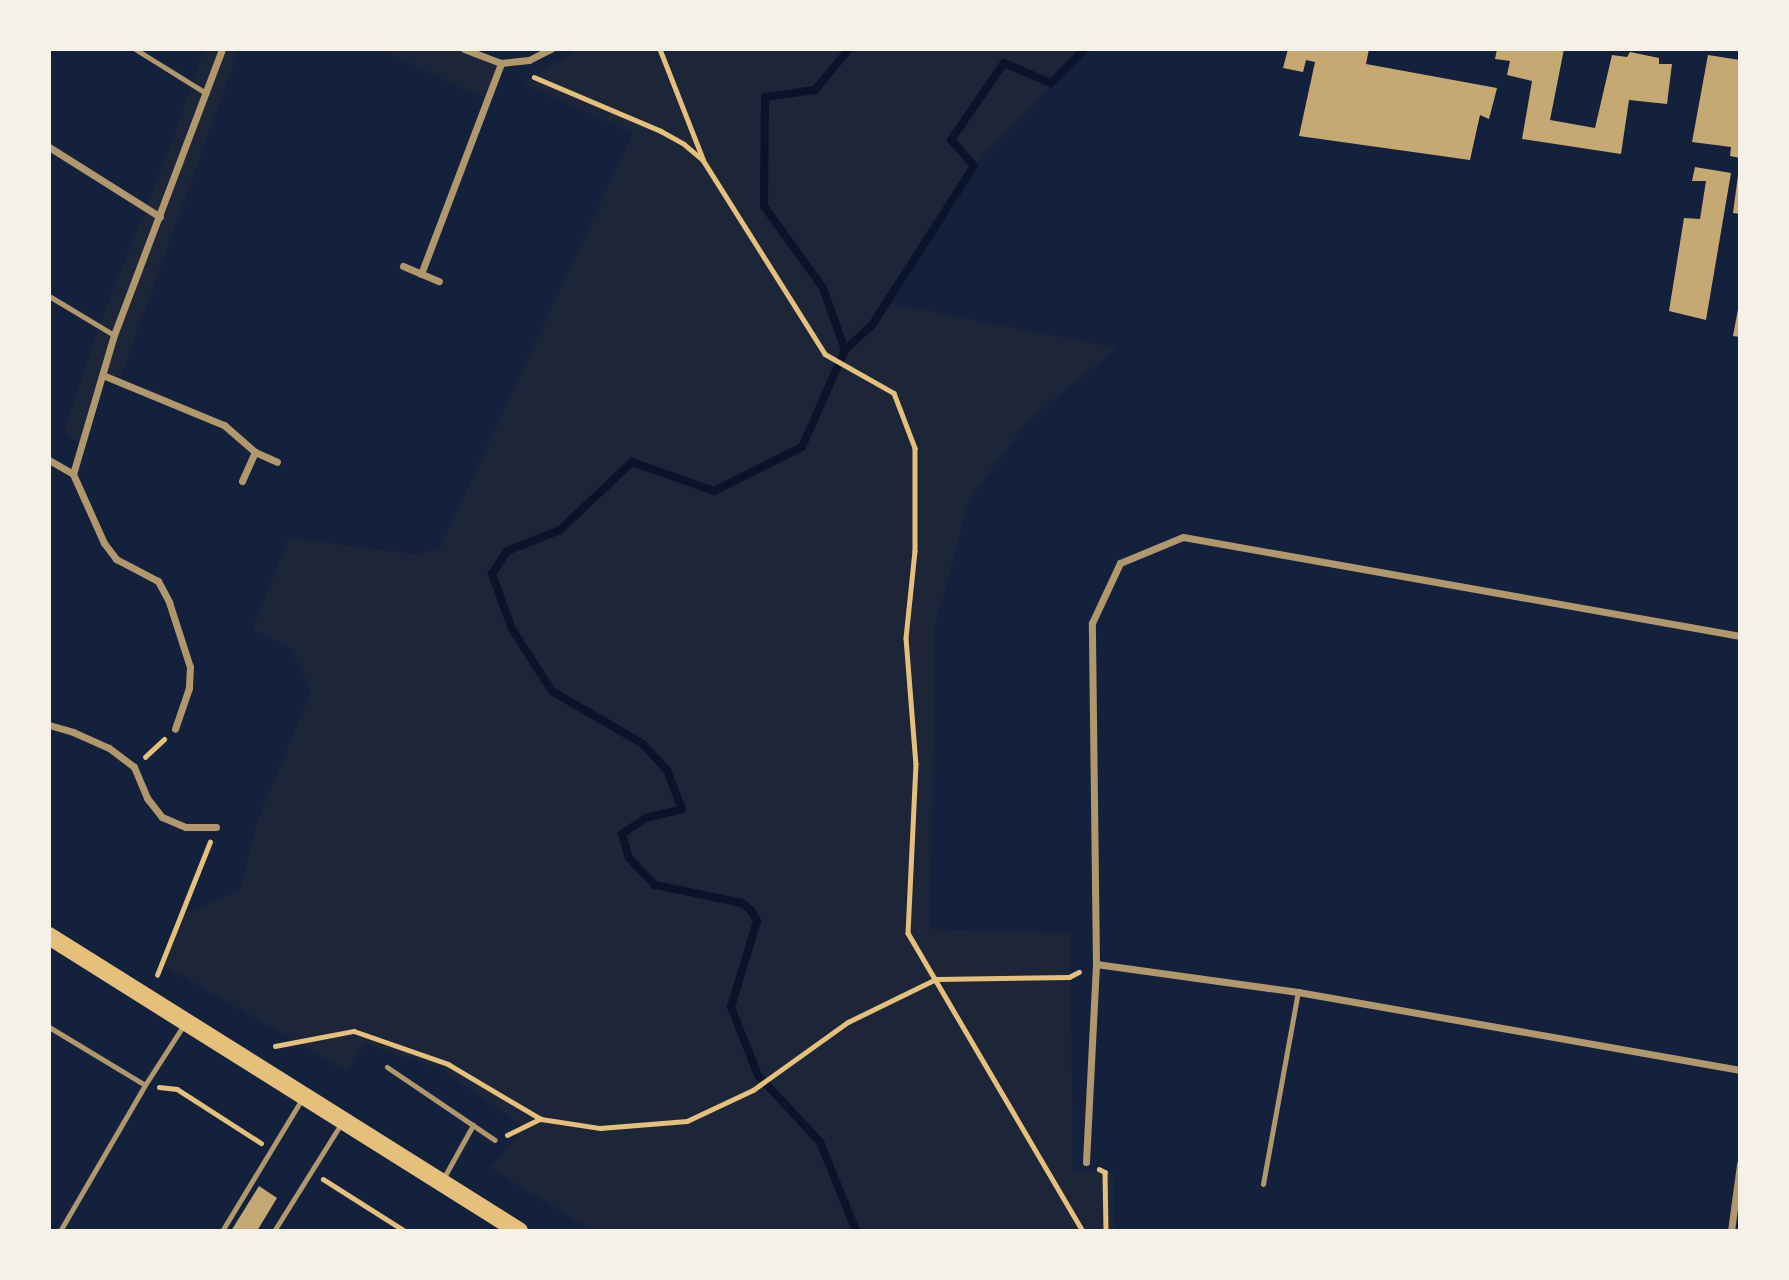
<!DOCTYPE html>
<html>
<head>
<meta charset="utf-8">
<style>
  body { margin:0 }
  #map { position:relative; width:1789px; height:1280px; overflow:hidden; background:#14213d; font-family:"Crimson Pro",serif }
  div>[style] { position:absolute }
  .green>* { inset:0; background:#1d2539 }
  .stream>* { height:8px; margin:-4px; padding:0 4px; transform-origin:4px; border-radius:4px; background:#0b132b }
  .building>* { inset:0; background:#c6a872 }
  .path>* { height:4.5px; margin:-2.25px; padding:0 2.25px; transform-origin:2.25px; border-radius:2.25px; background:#e5c07b }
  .service>* { height:5px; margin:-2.5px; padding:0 2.5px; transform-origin:2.5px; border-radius:2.5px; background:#b1986c }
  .minor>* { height:7px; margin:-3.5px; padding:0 3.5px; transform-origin:3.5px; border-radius:3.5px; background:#b1986c }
  .primary>* { height:18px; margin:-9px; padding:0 9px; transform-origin:9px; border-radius:9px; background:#e5c07b }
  span { translate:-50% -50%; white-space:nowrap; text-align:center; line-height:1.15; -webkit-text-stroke:5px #f6f1e7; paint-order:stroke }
  .frame { position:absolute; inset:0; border:51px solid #f6f1e7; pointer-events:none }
</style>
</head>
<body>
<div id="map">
  <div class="green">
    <i style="clip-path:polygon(204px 49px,239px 49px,119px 382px,105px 376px,82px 447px,64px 432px,99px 326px,169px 150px)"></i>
    <i style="clip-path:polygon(380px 49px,464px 49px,501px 63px,487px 100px)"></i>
    <i style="clip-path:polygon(579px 49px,1085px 49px,974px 166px,887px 303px,1117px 348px,1025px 423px,969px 501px,935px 626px,930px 929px,1070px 933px,1073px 1170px,1114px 1173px,1114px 1231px,593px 1231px,490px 1168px,524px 1127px,442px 1069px,364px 1043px,347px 1071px,161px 964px,181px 915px,240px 890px,258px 820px,311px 691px,291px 648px,253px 629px,288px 538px,413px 554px,439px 550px,633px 133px,522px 83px)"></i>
  </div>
  <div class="stream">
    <i style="left:845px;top:350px;width:66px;rotate:-109.5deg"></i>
    <i style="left:823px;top:288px;width:101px;rotate:-125.7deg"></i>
    <i style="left:764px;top:206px;width:109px;rotate:-89.5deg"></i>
    <i style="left:765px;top:97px;width:50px;rotate:-8deg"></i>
    <i style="left:815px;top:90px;width:53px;rotate:-50.3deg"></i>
    <i style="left:856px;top:1231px;width:96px;rotate:-112deg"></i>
    <i style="left:820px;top:1142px;width:91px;rotate:-132.8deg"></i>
    <i style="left:758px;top:1075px;width:73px;rotate:-111.7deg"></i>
    <i style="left:731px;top:1007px;width:90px;rotate:-73.2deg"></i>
    <i style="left:757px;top:921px;width:13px;rotate:-119deg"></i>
    <i style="left:751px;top:910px;width:11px;rotate:-142deg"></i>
    <i style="left:742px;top:903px;width:89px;rotate:-168.3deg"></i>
    <i style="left:655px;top:885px;width:37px;rotate:-134deg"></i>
    <i style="left:629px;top:858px;width:25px;rotate:-106deg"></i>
    <i style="left:622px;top:834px;width:29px;rotate:-34deg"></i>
    <i style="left:646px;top:818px;width:37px;rotate:-14deg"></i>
    <i style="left:682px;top:809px;width:42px;rotate:-111deg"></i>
    <i style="left:667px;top:770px;width:35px;rotate:-133deg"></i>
    <i style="left:643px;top:744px;width:105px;rotate:-149.8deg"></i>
    <i style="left:552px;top:691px;width:74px;rotate:-122.8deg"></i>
    <i style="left:512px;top:629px;width:59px;rotate:-110deg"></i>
    <i style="left:492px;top:574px;width:27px;rotate:-57deg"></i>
    <i style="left:507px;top:551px;width:57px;rotate:-21.6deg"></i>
    <i style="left:560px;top:530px;width:99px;rotate:-43.4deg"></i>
    <i style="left:632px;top:462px;width:87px;rotate:19.5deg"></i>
    <i style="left:714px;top:491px;width:98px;rotate:-26.6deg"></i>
    <i style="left:802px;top:447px;width:106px;rotate:-66.1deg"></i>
    <i style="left:845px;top:350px;width:37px;rotate:-43deg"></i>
    <i style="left:872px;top:325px;width:189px;rotate:-57.3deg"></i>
    <i style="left:974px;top:166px;width:35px;rotate:-131deg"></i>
    <i style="left:951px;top:140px;width:93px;rotate:-55.5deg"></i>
    <i style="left:1004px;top:63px;width:51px;rotate:23.1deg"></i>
    <i style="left:1051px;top:83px;width:48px;rotate:-45deg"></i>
  </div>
  <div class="building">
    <i style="clip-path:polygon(1288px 49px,1369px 49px,1366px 64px,1497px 88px,1489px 119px,1480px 115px,1470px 160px,1299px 136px,1315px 62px,1306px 60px,1303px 72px,1283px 68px)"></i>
    <i style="clip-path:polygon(1497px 49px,1564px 49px,1550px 120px,1595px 128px,1612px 55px,1627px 57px,1630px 52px,1659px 58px,1659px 64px,1672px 64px,1667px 104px,1629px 100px,1621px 154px,1522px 139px,1532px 81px,1507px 75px,1510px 61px,1495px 59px)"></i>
    <i style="clip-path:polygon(1708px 55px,1740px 60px,1740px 158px,1730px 156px,1731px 147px,1692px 142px)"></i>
    <i style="clip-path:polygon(1695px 167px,1731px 173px,1706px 320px,1669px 311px,1684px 218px,1700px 219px,1706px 181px,1692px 181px)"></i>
    <i style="clip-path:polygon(1738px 175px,1740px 176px,1740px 214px,1733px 213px)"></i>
    <i style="clip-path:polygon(1739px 304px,1740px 304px,1740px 337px,1733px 336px)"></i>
    <i style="clip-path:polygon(259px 1186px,277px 1198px,257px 1231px,231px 1231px)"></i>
  </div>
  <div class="path">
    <i style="left:660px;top:49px;width:118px;rotate:68.6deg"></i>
    <i style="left:534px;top:77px;width:138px;rotate:23deg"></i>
    <i style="left:661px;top:131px;width:26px;rotate:29deg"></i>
    <i style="left:684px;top:144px;width:25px;rotate:40deg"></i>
    <i style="left:703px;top:160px;width:229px;rotate:57.8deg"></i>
    <i style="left:825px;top:354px;width:79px;rotate:29.5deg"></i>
    <i style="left:894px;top:393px;width:59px;rotate:69.1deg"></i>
    <i style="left:915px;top:448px;width:103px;rotate:90deg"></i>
    <i style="left:915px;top:551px;width:87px;rotate:95.9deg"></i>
    <i style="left:906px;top:638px;width:126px;rotate:85.5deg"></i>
    <i style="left:916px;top:764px;width:169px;rotate:92.7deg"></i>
    <i style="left:908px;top:933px;width:346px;rotate:59.6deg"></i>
    <i style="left:145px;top:757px;width:26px;rotate:-43deg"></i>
    <i style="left:157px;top:975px;width:143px;rotate:-68.3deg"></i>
    <i style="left:275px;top:1046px;width:80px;rotate:-10.8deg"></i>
    <i style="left:354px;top:1031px;width:100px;rotate:19.3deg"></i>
    <i style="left:448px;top:1064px;width:108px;rotate:30.6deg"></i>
    <i style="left:541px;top:1119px;width:60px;rotate:8.7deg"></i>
    <i style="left:600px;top:1128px;width:87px;rotate:-4.6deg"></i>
    <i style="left:687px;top:1121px;width:73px;rotate:-25.2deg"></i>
    <i style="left:753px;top:1090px;width:117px;rotate:-35.6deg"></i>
    <i style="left:848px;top:1022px;width:98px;rotate:-26deg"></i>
    <i style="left:936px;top:979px;width:133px;rotate:-0.9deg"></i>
    <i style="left:1069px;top:977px;width:11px;rotate:-27deg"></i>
    <i style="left:159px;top:1087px;width:18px;rotate:6deg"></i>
    <i style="left:177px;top:1089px;width:100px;rotate:32.7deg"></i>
    <i style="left:507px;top:1135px;width:37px;rotate:-26deg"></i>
    <i style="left:1099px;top:1169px;width:7px;rotate:27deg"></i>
    <i style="left:1105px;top:1172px;width:59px;rotate:89deg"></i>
    <i style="left:323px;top:1179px;width:97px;rotate:32.4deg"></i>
  </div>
  <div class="service">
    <i style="left:135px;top:49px;width:84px;rotate:31.8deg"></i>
    <i style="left:49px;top:296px;width:76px;rotate:31deg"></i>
    <i style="left:49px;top:1027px;width:112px;rotate:31.1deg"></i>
    <i style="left:145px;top:1085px;width:74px;rotate:-57.2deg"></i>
    <i style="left:387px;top:1067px;width:130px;rotate:34.1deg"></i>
    <i style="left:443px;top:1179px;width:62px;rotate:-60.9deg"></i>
    <i style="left:1263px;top:1184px;width:195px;rotate:-79.7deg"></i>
    <i style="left:60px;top:1231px;width:169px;rotate:-59.8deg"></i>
    <i style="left:222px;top:1231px;width:154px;rotate:-58.8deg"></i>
    <i style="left:274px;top:1231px;width:128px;rotate:-58deg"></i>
  </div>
  <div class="minor">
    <i style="left:464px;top:49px;width:40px;rotate:21deg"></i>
    <i style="left:501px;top:63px;width:28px;rotate:-6deg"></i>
    <i style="left:529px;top:60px;width:25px;rotate:-27deg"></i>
    <i style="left:49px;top:147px;width:131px;rotate:32.2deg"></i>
    <i style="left:403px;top:266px;width:39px;rotate:23deg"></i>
    <i style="left:421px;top:274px;width:226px;rotate:-69.2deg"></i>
    <i style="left:105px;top:376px;width:129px;rotate:22.4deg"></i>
    <i style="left:224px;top:425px;width:41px;rotate:41.1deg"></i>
    <i style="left:255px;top:452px;width:24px;rotate:24deg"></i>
    <i style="left:49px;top:460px;width:28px;rotate:30deg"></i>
    <i style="left:73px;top:474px;width:76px;rotate:65.8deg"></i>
    <i style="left:104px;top:543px;width:20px;rotate:53deg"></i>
    <i style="left:116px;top:559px;width:47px;rotate:27.6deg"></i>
    <i style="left:158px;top:581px;width:24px;rotate:62deg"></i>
    <i style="left:169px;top:602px;width:68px;rotate:72.1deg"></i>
    <i style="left:190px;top:667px;width:21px;rotate:93deg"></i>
    <i style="left:189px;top:688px;width:43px;rotate:108.9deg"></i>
    <i style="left:73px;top:474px;width:145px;rotate:-73.6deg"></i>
    <i style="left:114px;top:335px;width:306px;rotate:-69.3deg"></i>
    <i style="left:242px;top:481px;width:32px;rotate:-66deg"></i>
    <i style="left:49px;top:725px;width:25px;rotate:16deg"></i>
    <i style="left:73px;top:732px;width:39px;rotate:24deg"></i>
    <i style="left:109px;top:748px;width:31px;rotate:37deg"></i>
    <i style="left:134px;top:767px;width:34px;rotate:67deg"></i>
    <i style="left:147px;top:798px;width:24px;rotate:52deg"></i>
    <i style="left:162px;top:817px;width:26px;rotate:23deg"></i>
    <i style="left:186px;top:827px;width:30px"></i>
    <i style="left:1096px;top:964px;width:204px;rotate:7.9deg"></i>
    <i style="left:1298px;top:992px;width:449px;rotate:10deg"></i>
    <i style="left:1086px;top:1162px;width:198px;rotate:-87.1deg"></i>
    <i style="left:1096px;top:964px;width:341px;rotate:-90.7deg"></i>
    <i style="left:1092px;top:623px;width:66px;rotate:-65deg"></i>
    <i style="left:1120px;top:563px;width:68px;rotate:-22.4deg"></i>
    <i style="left:1183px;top:537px;width:566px;rotate:10.08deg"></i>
    <i style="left:1731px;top:1231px;width:68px;rotate:-82.3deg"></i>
  </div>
  <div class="primary">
    <i style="left:49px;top:936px;width:555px;rotate:32.11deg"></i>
  </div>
  <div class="frame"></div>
</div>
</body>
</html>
